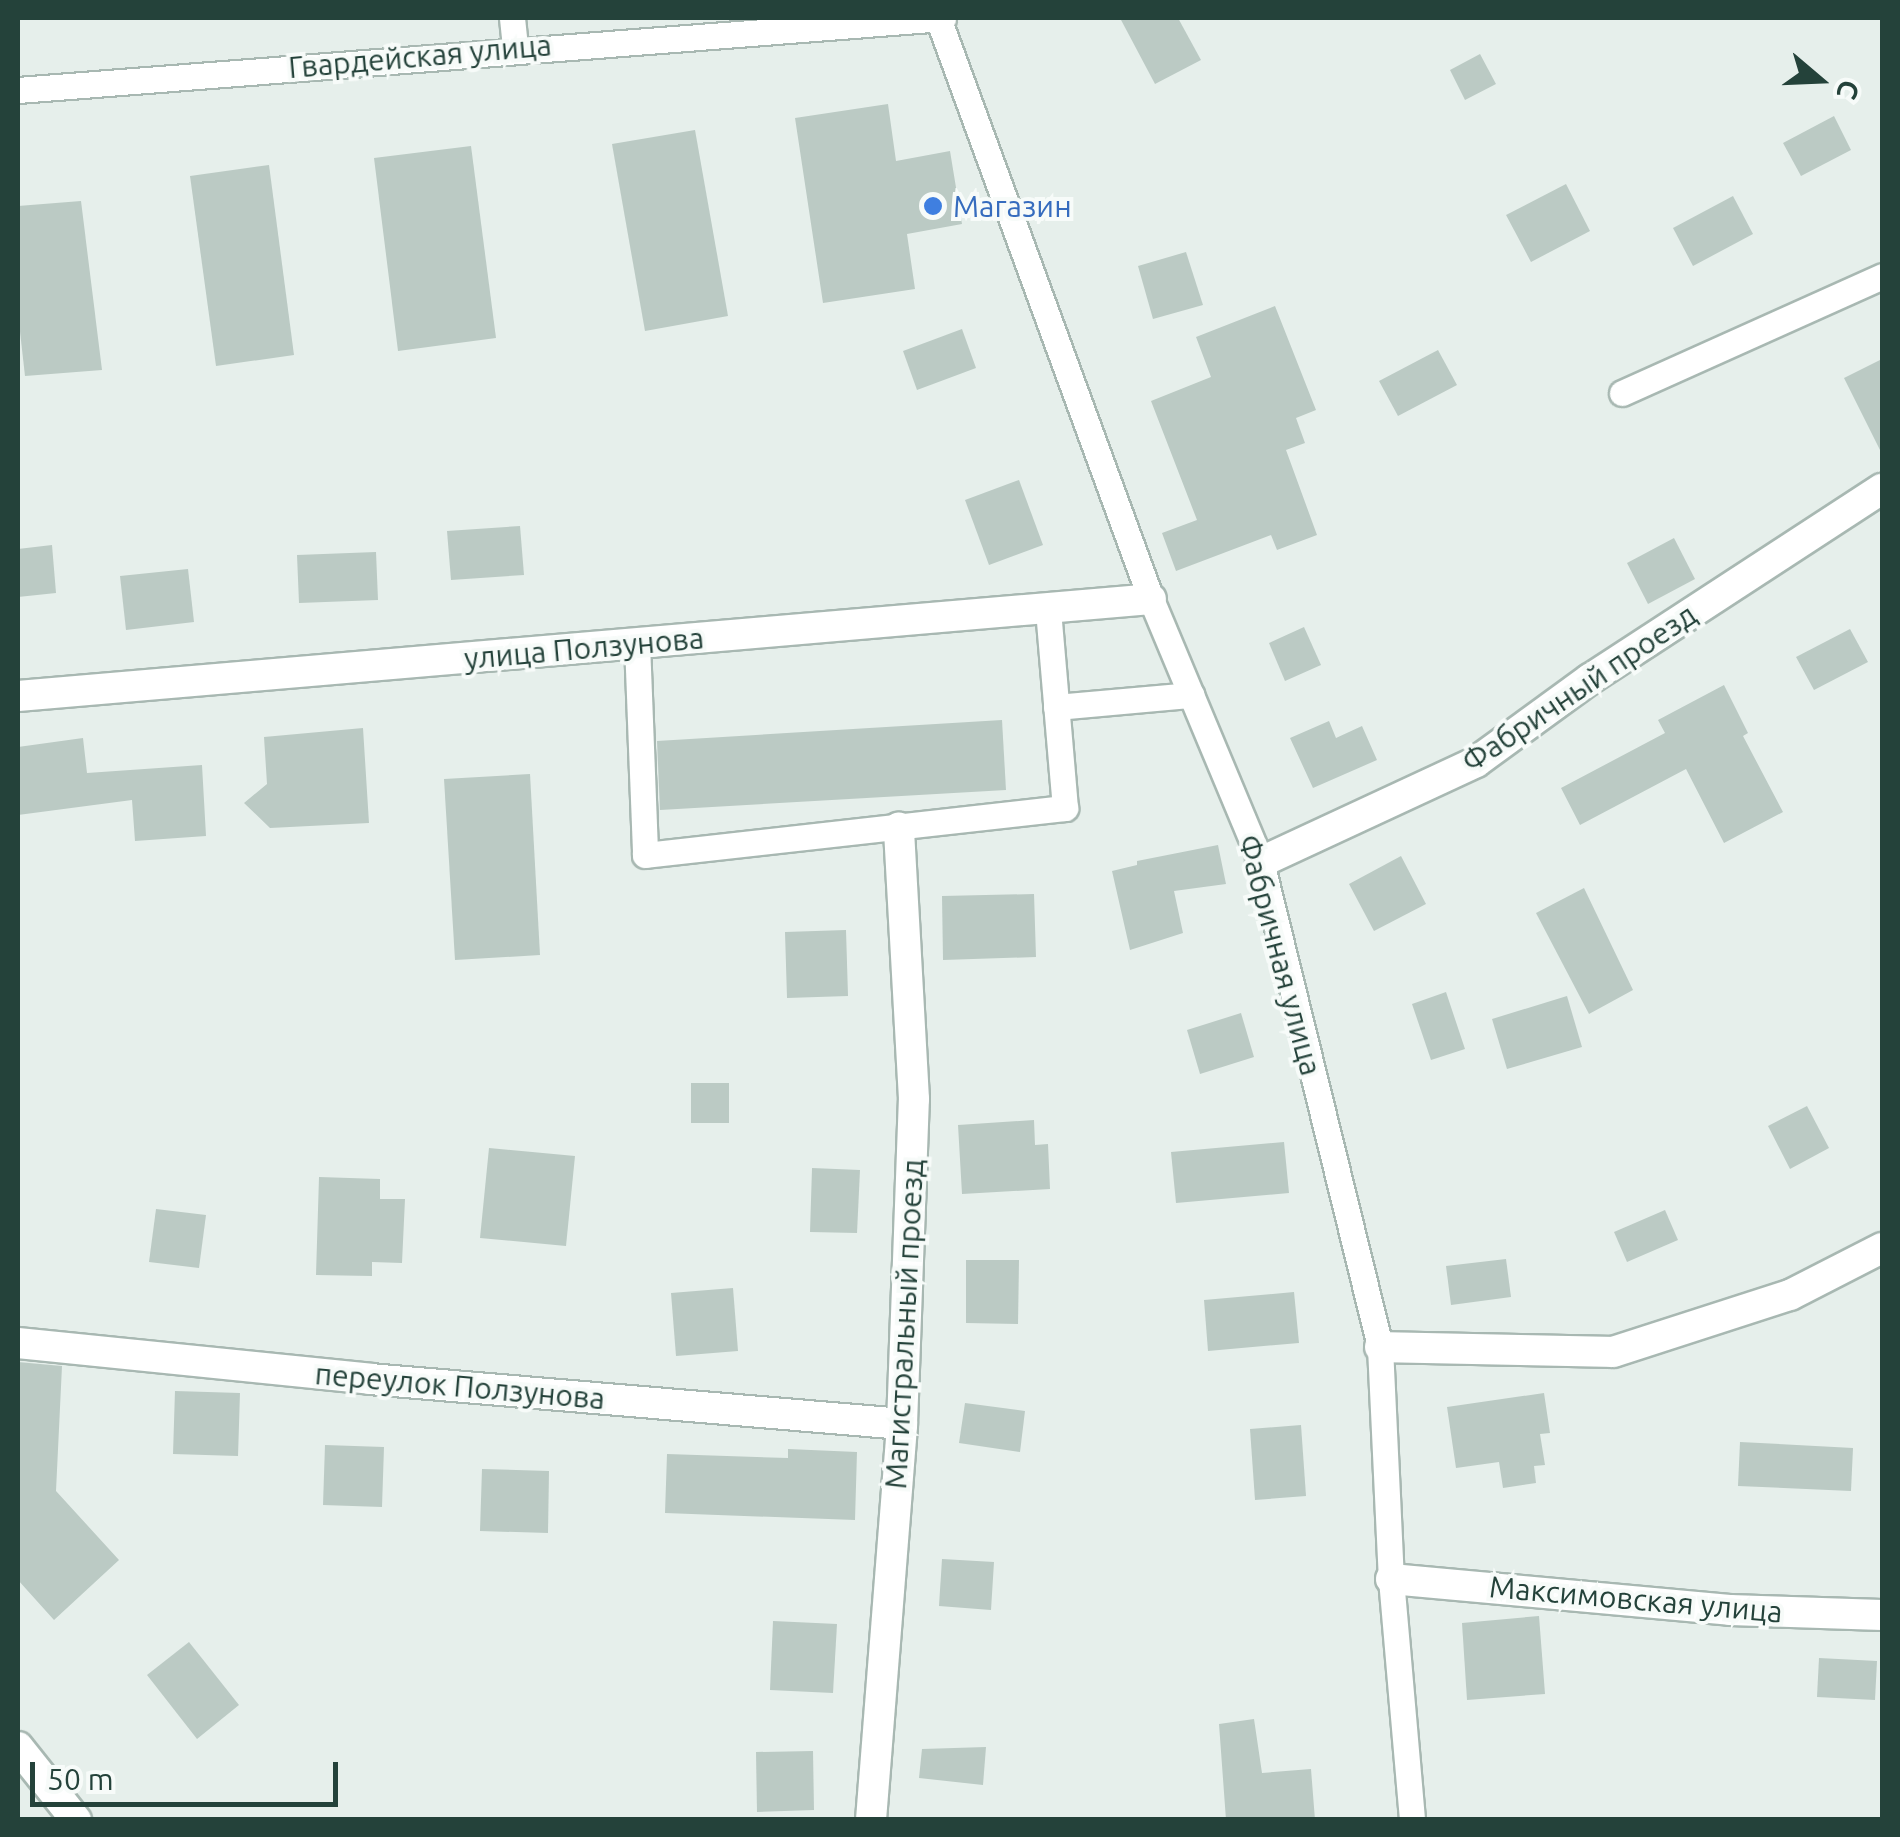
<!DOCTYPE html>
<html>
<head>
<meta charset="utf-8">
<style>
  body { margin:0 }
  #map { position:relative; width:1900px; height:1837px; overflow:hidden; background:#e6efeb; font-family:Ubuntu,sans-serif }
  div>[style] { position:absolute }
  .building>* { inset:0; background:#bbcac4 }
  .roads { filter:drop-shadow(2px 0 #a8b8b2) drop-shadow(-2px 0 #a8b8b2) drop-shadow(0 2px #a8b8b2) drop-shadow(0 -2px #a8b8b2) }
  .service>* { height:25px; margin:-12.5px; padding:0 12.5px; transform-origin:12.5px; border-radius:12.5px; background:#fff }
  .minor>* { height:30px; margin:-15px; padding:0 15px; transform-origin:15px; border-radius:15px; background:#fff }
  .tertiary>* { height:30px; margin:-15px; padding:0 15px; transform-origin:15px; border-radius:15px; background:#fff }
  .dots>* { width:28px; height:28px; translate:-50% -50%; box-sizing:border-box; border:5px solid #f7fbf9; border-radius:50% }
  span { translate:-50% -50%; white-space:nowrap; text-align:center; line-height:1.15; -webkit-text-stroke:8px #f7fbf9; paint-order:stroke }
  .street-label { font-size:30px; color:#24423a }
  .shop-label { font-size:30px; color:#366cbe }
  .left { translate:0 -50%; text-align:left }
  .frame { position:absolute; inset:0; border:20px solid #24423a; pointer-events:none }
  .north { position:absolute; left:1770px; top:30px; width:100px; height:100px; -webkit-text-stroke:8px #f7fbf9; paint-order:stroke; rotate:109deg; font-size:28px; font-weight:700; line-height:40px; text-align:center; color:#24423a }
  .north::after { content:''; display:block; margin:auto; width:35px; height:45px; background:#24423a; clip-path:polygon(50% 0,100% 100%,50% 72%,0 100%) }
  .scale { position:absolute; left:30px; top:1762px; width:308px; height:45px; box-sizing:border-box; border:5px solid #24423a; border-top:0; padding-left:12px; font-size:30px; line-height:35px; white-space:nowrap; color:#24423a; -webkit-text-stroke:8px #f7fbf9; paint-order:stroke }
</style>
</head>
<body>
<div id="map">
  <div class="building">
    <i style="clip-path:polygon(1120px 18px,1178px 18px,1201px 60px,1155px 84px)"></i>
    <i style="clip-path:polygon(1480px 54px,1496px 84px,1465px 100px,1450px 70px)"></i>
    <i style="clip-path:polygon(888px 104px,896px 161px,950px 151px,962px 224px,907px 234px,915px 289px,823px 303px,795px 118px)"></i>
    <i style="clip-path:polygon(1834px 116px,1851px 150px,1801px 176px,1783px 143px)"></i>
    <i style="clip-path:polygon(695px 130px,728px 316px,645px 331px,612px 144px)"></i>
    <i style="clip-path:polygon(471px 146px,496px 338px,398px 351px,374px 158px)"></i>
    <i style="clip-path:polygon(269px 165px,294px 355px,216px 366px,190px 176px)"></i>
    <i style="clip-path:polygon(1566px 184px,1590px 231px,1531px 262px,1506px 215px)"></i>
    <i style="clip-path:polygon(1733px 196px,1753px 234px,1693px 266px,1673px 228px)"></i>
    <i style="clip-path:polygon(81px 201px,102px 370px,25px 376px,18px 314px,18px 206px)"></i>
    <i style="clip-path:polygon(1186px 252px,1203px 305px,1153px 319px,1138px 266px)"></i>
    <i style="clip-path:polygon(1275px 306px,1316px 410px,1296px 418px,1305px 443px,1286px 450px,1317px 535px,1277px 550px,1271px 535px,1176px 571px,1162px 533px,1197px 520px,1151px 401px,1211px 377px,1196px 337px)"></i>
    <i style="clip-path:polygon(962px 329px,976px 368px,917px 390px,903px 351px)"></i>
    <i style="clip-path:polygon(1438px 350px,1457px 385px,1398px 416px,1379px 381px)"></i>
    <i style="clip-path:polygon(1882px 359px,1882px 454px,1844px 378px)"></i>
    <i style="clip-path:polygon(1019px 480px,1043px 545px,989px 565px,965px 500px)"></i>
    <i style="clip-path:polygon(520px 526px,524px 575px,451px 580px,447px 531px)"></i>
    <i style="clip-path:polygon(1674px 538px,1695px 579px,1648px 604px,1627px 563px)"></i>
    <i style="clip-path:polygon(52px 545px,56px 593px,18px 597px,18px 549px)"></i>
    <i style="clip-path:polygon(376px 552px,378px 600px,299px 603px,297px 555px)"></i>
    <i style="clip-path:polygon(188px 569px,194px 622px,126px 630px,120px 576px)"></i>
    <i style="clip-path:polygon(1304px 627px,1321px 665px,1285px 681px,1269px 643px)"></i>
    <i style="clip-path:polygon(1850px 629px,1868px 662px,1814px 690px,1796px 657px)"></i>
    <i style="clip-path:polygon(1724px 685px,1748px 733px,1743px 736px,1783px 812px,1724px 843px,1686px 769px,1580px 825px,1561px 788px,1665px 733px,1658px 720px)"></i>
    <i style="clip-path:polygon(1002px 720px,1006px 790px,660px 810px,657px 741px)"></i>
    <i style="clip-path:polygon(1329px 721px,1336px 738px,1362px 726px,1377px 760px,1313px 788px,1290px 738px)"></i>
    <i style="clip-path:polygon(363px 728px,369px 823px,270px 828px,244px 803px,267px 784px,264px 737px)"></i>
    <i style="clip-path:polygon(83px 738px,87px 773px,202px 765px,206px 836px,135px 841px,132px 800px,18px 815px,18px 747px)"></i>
    <i style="clip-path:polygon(530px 774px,540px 955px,455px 960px,444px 779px)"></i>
    <i style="clip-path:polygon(1218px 845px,1226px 884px,1174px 891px,1183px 933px,1130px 950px,1112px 871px,1137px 865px,1137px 861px)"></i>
    <i style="clip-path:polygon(1401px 856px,1426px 904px,1374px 931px,1349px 884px)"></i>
    <i style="clip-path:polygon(1584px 888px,1633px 990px,1589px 1014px,1536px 913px)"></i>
    <i style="clip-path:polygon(1034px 894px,1036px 957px,943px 960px,942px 896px)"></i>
    <i style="clip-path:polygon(846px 930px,848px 996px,787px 998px,785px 932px)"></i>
    <i style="clip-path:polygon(1446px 992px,1465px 1049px,1431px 1060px,1412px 1004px)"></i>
    <i style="clip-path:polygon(1567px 996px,1582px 1047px,1507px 1069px,1492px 1019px)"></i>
    <i style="clip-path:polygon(1241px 1013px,1254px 1057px,1200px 1074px,1187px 1030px)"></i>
    <i style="clip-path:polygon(691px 1083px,729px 1083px,729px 1123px,691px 1123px)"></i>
    <i style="clip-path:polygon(1807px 1106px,1829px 1148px,1790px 1169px,1768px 1126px)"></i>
    <i style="clip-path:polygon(1034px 1120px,1035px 1145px,1048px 1144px,1050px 1189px,962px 1194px,958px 1125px)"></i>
    <i style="clip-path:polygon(1284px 1142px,1289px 1193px,1176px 1203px,1171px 1152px)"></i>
    <i style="clip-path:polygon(489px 1148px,575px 1156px,566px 1246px,480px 1238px)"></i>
    <i style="clip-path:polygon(812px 1168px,860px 1170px,857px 1233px,810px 1232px)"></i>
    <i style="clip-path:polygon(319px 1177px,380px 1179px,380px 1199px,405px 1199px,402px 1263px,372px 1262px,372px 1276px,316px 1275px)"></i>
    <i style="clip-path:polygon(156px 1209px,206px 1215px,199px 1268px,149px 1262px)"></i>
    <i style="clip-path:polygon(1665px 1210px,1678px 1240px,1627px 1262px,1614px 1232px)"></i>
    <i style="clip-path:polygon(1506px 1259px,1511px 1297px,1451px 1305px,1446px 1266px)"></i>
    <i style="clip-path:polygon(966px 1260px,1019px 1260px,1018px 1324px,966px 1323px)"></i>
    <i style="clip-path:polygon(733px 1288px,738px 1351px,676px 1356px,671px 1293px)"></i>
    <i style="clip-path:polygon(1294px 1292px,1299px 1343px,1208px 1351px,1204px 1300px)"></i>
    <i style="clip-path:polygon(18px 1362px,62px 1366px,56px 1491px,119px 1560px,54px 1620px,18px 1580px)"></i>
    <i style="clip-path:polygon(175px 1391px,240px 1393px,238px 1456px,173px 1454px)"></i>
    <i style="clip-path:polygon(1544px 1393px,1550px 1433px,1540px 1434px,1545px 1465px,1534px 1466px,1536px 1483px,1503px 1488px,1499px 1462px,1456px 1468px,1447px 1407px)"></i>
    <i style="clip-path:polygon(965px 1403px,1025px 1411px,1020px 1452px,959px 1443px)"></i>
    <i style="clip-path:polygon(1301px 1425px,1306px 1496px,1255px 1500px,1250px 1429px)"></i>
    <i style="clip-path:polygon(1740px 1442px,1853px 1448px,1851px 1491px,1738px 1486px)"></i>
    <i style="clip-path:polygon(325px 1445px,384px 1447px,382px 1507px,323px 1505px)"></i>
    <i style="clip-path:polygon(788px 1449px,857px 1452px,855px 1520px,665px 1513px,667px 1454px,788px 1458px)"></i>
    <i style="clip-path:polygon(482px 1469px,549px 1471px,548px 1533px,480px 1531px)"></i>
    <i style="clip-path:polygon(942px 1559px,994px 1562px,991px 1610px,939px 1606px)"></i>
    <i style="clip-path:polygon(1539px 1616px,1545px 1694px,1467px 1700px,1462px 1623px)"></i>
    <i style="clip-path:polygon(773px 1621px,837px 1624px,833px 1693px,770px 1690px)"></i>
    <i style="clip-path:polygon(189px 1642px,239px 1705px,197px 1739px,147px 1675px)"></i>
    <i style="clip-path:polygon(1819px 1658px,1877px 1661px,1875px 1700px,1817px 1697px)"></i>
    <i style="clip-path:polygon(1254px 1719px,1262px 1773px,1311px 1769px,1315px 1820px,1226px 1820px,1219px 1724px)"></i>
    <i style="clip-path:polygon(986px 1747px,983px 1785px,919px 1778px,922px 1749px)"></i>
    <i style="clip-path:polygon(813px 1751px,814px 1810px,757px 1812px,756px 1752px)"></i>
  </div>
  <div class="roads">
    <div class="service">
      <i style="left:512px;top:18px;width:30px;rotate:84deg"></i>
      <i style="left:938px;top:18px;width:619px;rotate:69.87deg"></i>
      <i style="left:1151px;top:599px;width:285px;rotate:67.3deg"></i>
      <i style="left:1261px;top:862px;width:499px;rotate:76.2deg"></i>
      <i style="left:1380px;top:1347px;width:232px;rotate:87.3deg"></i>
      <i style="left:1391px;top:1579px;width:242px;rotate:85deg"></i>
      <i style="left:18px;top:90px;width:928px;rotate:-4.45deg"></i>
      <i style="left:1622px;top:393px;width:285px;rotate:-24.2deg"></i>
      <i style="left:637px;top:643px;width:212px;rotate:87.8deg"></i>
      <i style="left:645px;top:855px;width:423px;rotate:-6.4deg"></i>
      <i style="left:1065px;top:808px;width:201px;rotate:-94.9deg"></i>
      <i style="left:1056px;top:707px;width:136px;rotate:-5.1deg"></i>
    </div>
    <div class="minor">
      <i style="left:18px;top:696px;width:1137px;rotate:-4.89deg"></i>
      <i style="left:1261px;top:862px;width:237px;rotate:-24.9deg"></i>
      <i style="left:1476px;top:762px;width:141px;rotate:-36.1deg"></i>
      <i style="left:1590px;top:679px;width:348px;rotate:-33.1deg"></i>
      <i style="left:18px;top:1343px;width:354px;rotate:5.8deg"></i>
      <i style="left:370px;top:1379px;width:534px;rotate:4.83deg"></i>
      <i style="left:1380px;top:1347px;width:233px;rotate:1.2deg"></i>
      <i style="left:1613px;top:1352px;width:186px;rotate:-17.9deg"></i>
      <i style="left:1790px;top:1295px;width:103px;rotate:-27.1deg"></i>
      <i style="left:1391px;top:1579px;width:340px;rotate:5.2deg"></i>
      <i style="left:1730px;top:1610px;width:152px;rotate:1.9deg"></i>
      <i style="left:871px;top:1820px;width:397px;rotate:-85.5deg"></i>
      <i style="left:902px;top:1424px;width:325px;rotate:-87.9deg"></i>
      <i style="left:914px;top:1099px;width:272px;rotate:-93.2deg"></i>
    </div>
    <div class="tertiary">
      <i style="left:18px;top:1747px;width:93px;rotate:51.5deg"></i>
    </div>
  </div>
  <div class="dots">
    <i style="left:933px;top:206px;background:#3f7fe0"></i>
  </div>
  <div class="street-label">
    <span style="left:420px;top:56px;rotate:-5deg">Гвардейская улица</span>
    <span style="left:584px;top:648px;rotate:-5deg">улица Ползунова</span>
    <span style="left:1579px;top:688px;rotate:-34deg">Фабричный проезд</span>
    <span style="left:1280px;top:955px;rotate:75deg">Фабричная улица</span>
    <span style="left:904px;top:1324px;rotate:-87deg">Магистральный проезд</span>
    <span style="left:460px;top:1386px;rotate:5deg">переулок Ползунова</span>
    <span style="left:1636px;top:1599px;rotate:5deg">Максимовская улица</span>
  </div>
  <div class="shop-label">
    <span class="left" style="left:953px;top:206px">Магазин</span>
  </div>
  <div class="frame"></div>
  <div class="north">С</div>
  <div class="scale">50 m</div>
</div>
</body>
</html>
